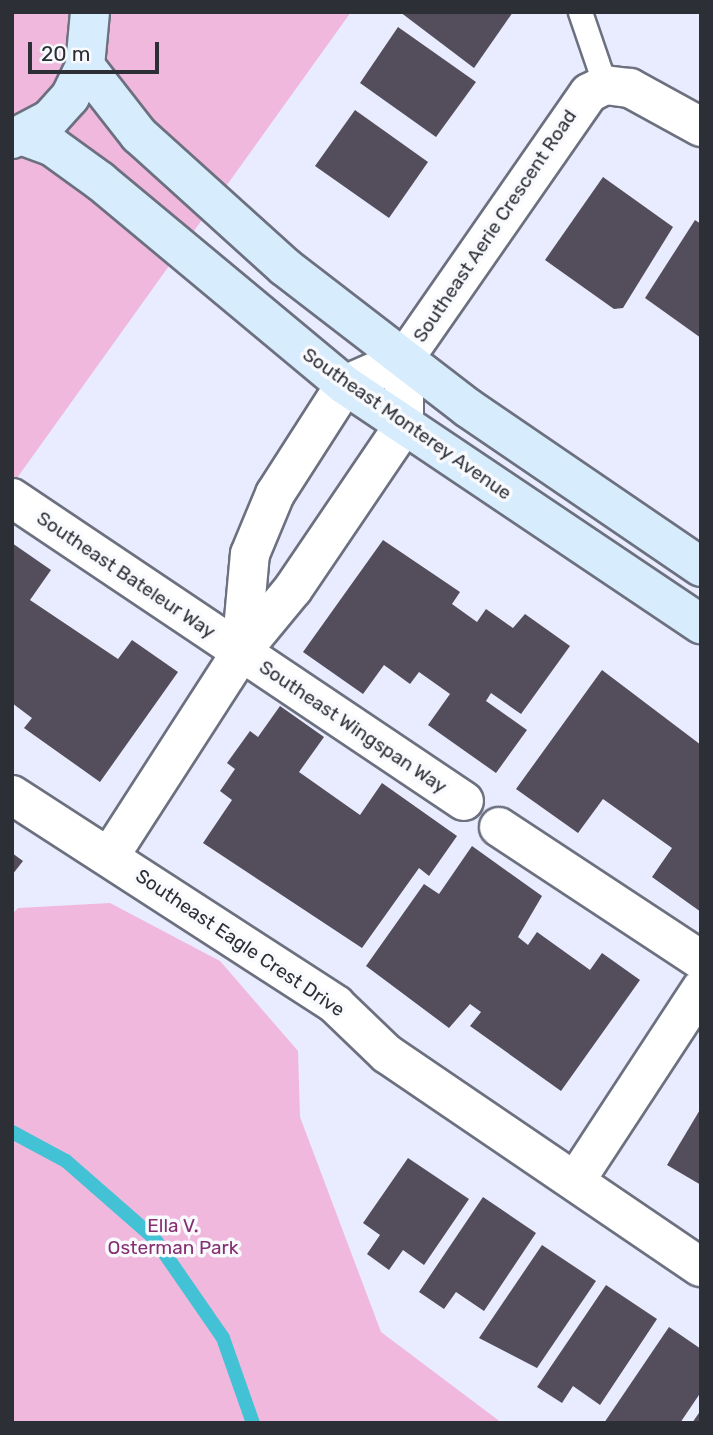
<!DOCTYPE html>
<html>
<head>
<meta charset="utf-8">
<style>
  body { margin:0 }
  #map { position:relative; width:713px; height:1435px; overflow:hidden; background:#e8ecfe; font-family:Rubik,sans-serif }
  div>[style] { position:absolute }
  .green>* { inset:0; background:#f0b8dd }
  .stream>* { height:14px; margin:-7px; padding:0 7px; transform-origin:7px; border-radius:7px; background:#43c2d5 }
  .building>* { inset:0; background:#544d5b }
  .roads { filter:drop-shadow(2px 0 #6c707f) drop-shadow(-2px 0 #6c707f) drop-shadow(0 2px #6c707f) drop-shadow(0 -2px #6c707f) }
  .lane>* { height:23px; margin:-11.5px; padding:0 11.5px; transform-origin:11.5px; border-radius:11.5px; background:#fff }
  .street>* { height:38px; margin:-19px; padding:0 19px; transform-origin:19px; border-radius:19px; background:#fff }
  .secondary>* { height:38px; margin:-19px; padding:0 19px; transform-origin:19px; border-radius:19px; background:#d7ecfc }
  span { translate:-50% -50%; white-space:nowrap; text-align:center; line-height:1.15; -webkit-text-stroke:7px #f9fafe; paint-order:stroke }
  .street-label { font-size:19px; color:#2d2f36 }
  .park-label { font-size:19px; color:#862f70 }
  .frame { position:absolute; inset:0; border:14px solid #2d2f36; pointer-events:none }
  .scale { position:absolute; left:28px; top:42px; width:131px; height:32px; box-sizing:border-box; border:4px solid #2d2f36; border-top:0; padding-left:9px; font-size:21px; line-height:24px; white-space:nowrap; color:#2d2f36; -webkit-text-stroke:5px #f9fafe; paint-order:stroke }
</style>
</head>
<body>
<div id="map">
  <div class="green">
    <i style="clip-path:polygon(12px 12px,351px 12px,12px 485px)"></i>
    <i style="clip-path:polygon(110px 903px,220px 961px,298px 1051px,300px 1117px,381px 1332px,502px 1423px,12px 1423px,12px 914px,18px 908px)"></i>
  </div>
  <div class="stream">
    <i style="left:12px;top:1132px;width:61px;rotate:28.2deg"></i>
    <i style="left:66px;top:1161px;width:117px;rotate:41.2deg"></i>
    <i style="left:154px;top:1238px;width:121px;rotate:55.4deg"></i>
    <i style="left:223px;top:1338px;width:90px;rotate:70.6deg"></i>
  </div>
  <div class="building">
    <i style="clip-path:polygon(400px 12px,513px 12px,474px 68px)"></i>
    <i style="clip-path:polygon(398px 27px,476px 82px,436px 137px,360px 83px)"></i>
    <i style="clip-path:polygon(355px 110px,428px 162px,389px 218px,315px 166px)"></i>
    <i style="clip-path:polygon(603px 177px,673px 227px,623px 308px,614px 309px,545px 260px)"></i>
    <i style="clip-path:polygon(695px 220px,701px 224px,701px 338px,645px 298px)"></i>
    <i style="clip-path:polygon(383px 540px,460px 592px,452px 604px,477px 622px,486px 609px,513px 628px,525px 614px,570px 646px,521px 714px,491px 693px,486px 701px,527px 730px,496px 773px,428px 725px,450px 694px,419px 672px,410px 684px,384px 665px,363px 694px,303px 652px)"></i>
    <i style="clip-path:polygon(12px 543px,51px 570px,30px 600px,118px 659px,132px 640px,178px 672px,100px 782px,24px 728px,32px 718px,12px 703px)"></i>
    <i style="clip-path:polygon(602px 670px,701px 745px,701px 912px,652px 877px,672px 848px,603px 799px,578px 833px,516px 789px)"></i>
    <i style="clip-path:polygon(280px 706px,324px 737px,299px 772px,360px 815px,382px 783px,457px 836px,429px 876px,419px 868px,362px 948px,203px 843px,232px 800px,220px 791px,235px 769px,227px 763px,250px 731px,258px 737px)"></i>
    <i style="clip-path:polygon(472px 846px,542px 896px,518px 937px,528px 945px,537px 932px,590px 970px,602px 953px,640px 980px,561px 1091px,470px 1026px,481px 1012px,470px 1004px,449px 1028px,366px 966px,424px 884px,439px 894px)"></i>
    <i style="clip-path:polygon(12px 853px,23px 861px,12px 875px)"></i>
    <i style="clip-path:polygon(701px 1108px,701px 1185px,667px 1165px)"></i>
    <i style="clip-path:polygon(408px 1158px,469px 1199px,424px 1265px,403px 1250px,389px 1270px,367px 1254px,380px 1235px,363px 1223px)"></i>
    <i style="clip-path:polygon(483px 1197px,536px 1233px,484px 1311px,456px 1292px,444px 1309px,419px 1292px)"></i>
    <i style="clip-path:polygon(542px 1245px,596px 1281px,537px 1368px,479px 1338px)"></i>
    <i style="clip-path:polygon(606px 1285px,657px 1319px,600px 1405px,573px 1386px,562px 1403px,537px 1387px)"></i>
    <i style="clip-path:polygon(669px 1327px,701px 1349px,701px 1392px,680px 1423px,604px 1423px)"></i>
    <i style="clip-path:polygon(701px 1410px,701px 1423px,692px 1423px)"></i>
  </div>
  <div class="roads">
    <div class="lane">
      <i style="left:580px;top:12px;width:77px;rotate:71.1deg"></i>
    </div>
    <div class="street">
      <i style="left:404px;top:359px;width:324px;rotate:-55.2deg"></i>
      <i style="left:589px;top:93px;width:18px;rotate:-27deg"></i>
      <i style="left:605px;top:85px;width:25px;rotate:7deg"></i>
      <i style="left:630px;top:88px;width:81px;rotate:28.8deg"></i>
      <i style="left:12px;top:498px;width:544px;rotate:33.84deg"></i>
      <i style="left:241px;top:652px;width:98px;rotate:-84.8deg"></i>
      <i style="left:250px;top:554px;width:65px;rotate:-67.4deg"></i>
      <i style="left:275px;top:494px;width:130px;rotate:-57.3deg"></i>
      <i style="left:345px;top:385px;width:64px;rotate:-23.8deg"></i>
      <i style="left:12px;top:795px;width:386px;rotate:32.9deg"></i>
      <i style="left:336px;top:1005px;width:71px;rotate:43.9deg"></i>
      <i style="left:387px;top:1054px;width:379px;rotate:34.2deg"></i>
      <i style="left:499px;top:827px;width:242px;rotate:33.4deg"></i>
      <i style="left:111px;top:854px;width:240px;rotate:-57.2deg"></i>
      <i style="left:241px;top:652px;width:82px;rotate:-50.5deg"></i>
      <i style="left:293px;top:589px;width:198px;rotate:-55.9deg"></i>
      <i style="left:404px;top:425px;width:66px;rotate:-90deg"></i>
      <i style="left:576px;top:1180px;width:228px;rotate:-56.8deg"></i>
    </div>
    <div class="secondary">
      <i style="left:85px;top:66px;width:88px;rotate:52deg"></i>
      <i style="left:139px;top:135px;width:197px;rotate:42.1deg"></i>
      <i style="left:285px;top:267px;width:231px;rotate:37.6deg"></i>
      <i style="left:468px;top:408px;width:282px;rotate:34.3deg"></i>
      <i style="left:23px;top:136px;width:32px;rotate:20deg"></i>
      <i style="left:53px;top:147px;width:58px;rotate:35.9deg"></i>
      <i style="left:100px;top:181px;width:319px;rotate:39.8deg"></i>
      <i style="left:345px;top:385px;width:429px;rotate:33.9deg"></i>
      <i style="left:12px;top:139px;width:43px;rotate:-27.8deg"></i>
      <i style="left:50px;top:119px;width:30px;rotate:-48deg"></i>
      <i style="left:70px;top:97px;width:34px;rotate:-64deg"></i>
      <i style="left:85px;top:66px;width:54px;rotate:-84.7deg"></i>
    </div>
  </div>
  <div class="street-label">
    <span style="left:495px;top:226px;rotate:-56deg">Southeast Aerie Crescent Road</span>
    <span style="left:407px;top:424px;rotate:35deg">Southeast Monterey Avenue</span>
    <span style="left:126px;top:575px;rotate:34deg">Southeast Bateleur Way</span>
    <span style="left:353px;top:727px;rotate:34deg">Southeast Wingspan Way</span>
    <span style="left:240px;top:943px;rotate:34deg">Southeast Eagle Crest Drive</span>
  </div>
  <div class="park-label">
    <span style="left:173px;top:1237px">Ella V.<br>Osterman Park</span>
  </div>
  <div class="frame"></div>
  <div class="scale">20 m</div>
</div>
</body>
</html>
